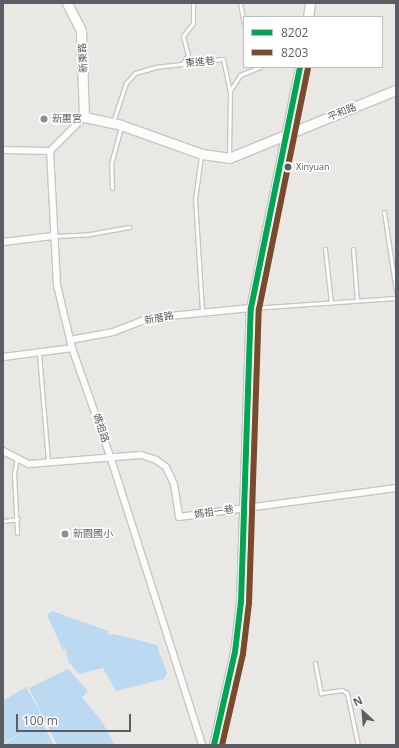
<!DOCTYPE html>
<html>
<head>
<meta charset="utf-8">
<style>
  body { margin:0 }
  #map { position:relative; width:399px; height:748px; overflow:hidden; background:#e9e8e4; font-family:"Open Sans","Noto Sans TC",sans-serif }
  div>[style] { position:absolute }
  .water>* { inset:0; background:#bbd9f1 }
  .roads { filter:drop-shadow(1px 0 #c6c6c6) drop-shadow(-1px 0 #c6c6c6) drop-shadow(0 1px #c6c6c6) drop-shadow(0 -1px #c6c6c6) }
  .lane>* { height:3px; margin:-1.5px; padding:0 1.5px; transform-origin:1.5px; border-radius:1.5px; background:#fcfcfb }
  .street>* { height:6px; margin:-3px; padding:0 3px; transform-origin:3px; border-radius:3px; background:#fcfcfb }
  .secondary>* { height:9px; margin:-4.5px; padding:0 4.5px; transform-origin:4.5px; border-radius:4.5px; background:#fcfcfb }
  .bus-1>* { height:6px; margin:-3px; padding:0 3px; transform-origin:3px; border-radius:3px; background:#00a651 }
  .bus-2>* { height:6px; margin:-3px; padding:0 3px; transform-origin:3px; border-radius:3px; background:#7a4b2a }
  .dots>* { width:11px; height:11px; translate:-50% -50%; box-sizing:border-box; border:2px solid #fff; border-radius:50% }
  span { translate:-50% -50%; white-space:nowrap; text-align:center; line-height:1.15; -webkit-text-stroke:3px #fff; paint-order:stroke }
  .bus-label { font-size:9px; color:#5a5d61 }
  .left { translate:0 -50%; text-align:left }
  .street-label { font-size:10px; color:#5a5d61 }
  .poi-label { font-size:10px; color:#5a5d61 }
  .frame { position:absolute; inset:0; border:4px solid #5a5d61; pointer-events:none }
  .legend { position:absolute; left:243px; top:16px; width:140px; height:52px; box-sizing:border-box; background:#fff; border:1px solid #bdbec0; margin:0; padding:5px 7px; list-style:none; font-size:12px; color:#5a5d61 }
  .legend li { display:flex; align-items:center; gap:8px; height:20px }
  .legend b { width:20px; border:1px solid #bdbec0 }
  .north { position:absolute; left:343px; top:692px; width:40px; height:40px; -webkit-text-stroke:3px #fff; paint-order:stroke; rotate:334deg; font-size:11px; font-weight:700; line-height:16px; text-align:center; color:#5a5d61 }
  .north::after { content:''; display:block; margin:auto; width:14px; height:18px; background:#5a5d61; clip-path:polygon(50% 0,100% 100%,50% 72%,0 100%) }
  .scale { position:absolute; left:16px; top:714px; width:115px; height:18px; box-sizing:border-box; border:2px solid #5a5d61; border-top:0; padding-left:5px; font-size:12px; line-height:14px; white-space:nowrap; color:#5a5d61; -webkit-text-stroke:3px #fff; paint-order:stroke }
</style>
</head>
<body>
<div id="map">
  <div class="water">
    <i style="clip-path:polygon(52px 611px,108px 631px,109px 636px,114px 634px,157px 645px,159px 652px,153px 654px,159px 652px,167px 672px,164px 679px,116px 691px,103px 668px,79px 674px,68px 661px,66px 649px,63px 650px,47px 615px)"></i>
    <i style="clip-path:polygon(68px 669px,88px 691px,82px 697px,102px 722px,115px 745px,57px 745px,29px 688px)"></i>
    <i style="clip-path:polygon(26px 687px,43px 717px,41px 721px,54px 745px,3px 745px,21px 733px,3px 743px,3px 701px)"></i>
  </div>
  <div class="roads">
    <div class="lane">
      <i style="left:240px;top:3px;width:20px;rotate:79deg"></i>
      <i style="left:183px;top:63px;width:9px;rotate:-58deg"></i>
      <i style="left:188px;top:55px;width:20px;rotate:-105deg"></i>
      <i style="left:183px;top:36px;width:16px;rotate:-52deg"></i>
      <i style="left:193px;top:23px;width:20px;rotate:-90deg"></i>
      <i style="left:230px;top:91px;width:19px;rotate:-58deg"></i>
      <i style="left:240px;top:75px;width:22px;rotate:-22deg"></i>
      <i style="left:113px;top:122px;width:41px;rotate:-71.6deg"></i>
      <i style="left:126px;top:83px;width:13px;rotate:-48deg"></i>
      <i style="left:135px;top:73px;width:22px;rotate:-16deg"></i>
      <i style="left:156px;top:67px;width:67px;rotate:-6.8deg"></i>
      <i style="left:223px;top:59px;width:34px;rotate:78deg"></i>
      <i style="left:230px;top:92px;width:64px;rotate:90.9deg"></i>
      <i style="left:201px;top:156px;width:43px;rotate:97.9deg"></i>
      <i style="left:195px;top:199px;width:112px;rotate:86.4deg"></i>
      <i style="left:112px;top:188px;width:24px;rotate:-92deg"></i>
      <i style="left:111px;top:164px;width:38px;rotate:-75deg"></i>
      <i style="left:384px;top:212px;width:80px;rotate:81.4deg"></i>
      <i style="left:55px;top:236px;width:35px;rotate:-3deg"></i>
      <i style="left:90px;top:234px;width:40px;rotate:-10deg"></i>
      <i style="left:325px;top:249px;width:54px;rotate:83.7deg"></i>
      <i style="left:353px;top:249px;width:52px;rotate:85.6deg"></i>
      <i style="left:252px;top:308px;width:144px;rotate:-4deg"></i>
      <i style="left:39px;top:354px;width:108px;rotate:85.2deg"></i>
      <i style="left:17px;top:458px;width:15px;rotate:101deg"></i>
      <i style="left:14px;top:473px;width:60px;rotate:87.1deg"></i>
      <i style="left:3px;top:521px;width:15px;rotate:-8deg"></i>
      <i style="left:315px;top:663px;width:31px;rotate:79deg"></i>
      <i style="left:321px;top:693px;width:21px;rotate:-8deg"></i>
      <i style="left:342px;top:690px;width:6px;rotate:31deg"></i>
      <i style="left:347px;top:693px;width:53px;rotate:78.1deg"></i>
    </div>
    <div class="street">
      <i style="left:84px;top:117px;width:48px;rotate:135deg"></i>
      <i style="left:50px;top:151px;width:134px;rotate:87deg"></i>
      <i style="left:57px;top:285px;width:65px;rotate:76.6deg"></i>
      <i style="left:72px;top:348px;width:118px;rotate:70.6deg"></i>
      <i style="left:111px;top:459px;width:300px;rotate:72.3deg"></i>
      <i style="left:3px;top:150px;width:47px;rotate:1.2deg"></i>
      <i style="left:3px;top:242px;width:50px;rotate:-6.8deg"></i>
      <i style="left:70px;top:340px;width:44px;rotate:-10.5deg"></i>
      <i style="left:113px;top:332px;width:40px;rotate:-21deg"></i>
      <i style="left:150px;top:318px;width:101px;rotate:-5.7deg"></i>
      <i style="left:3px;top:357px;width:70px;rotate:-7.4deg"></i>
      <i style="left:3px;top:451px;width:29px;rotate:27deg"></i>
      <i style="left:29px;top:464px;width:112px;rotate:-4.6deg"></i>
      <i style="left:141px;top:455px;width:16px;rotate:18deg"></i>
      <i style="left:156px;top:460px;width:12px;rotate:35deg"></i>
      <i style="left:166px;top:467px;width:19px;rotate:65deg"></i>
      <i style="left:174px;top:484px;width:33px;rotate:81deg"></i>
      <i style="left:179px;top:517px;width:219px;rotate:-7.6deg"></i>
    </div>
    <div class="secondary">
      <i style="left:67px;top:3px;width:31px;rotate:63deg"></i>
      <i style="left:81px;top:31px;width:86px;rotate:88deg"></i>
      <i style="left:84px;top:117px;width:38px;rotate:12deg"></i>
      <i style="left:121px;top:125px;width:86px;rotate:19.7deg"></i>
      <i style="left:202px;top:154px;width:27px;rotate:8deg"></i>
      <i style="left:229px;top:158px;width:180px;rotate:-22.2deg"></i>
      <i style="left:308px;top:17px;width:14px;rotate:-82deg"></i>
      <i style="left:214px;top:745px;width:95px;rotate:-77.3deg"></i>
      <i style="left:235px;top:652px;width:50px;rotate:-83.2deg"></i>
      <i style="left:241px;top:602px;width:294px;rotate:-88.1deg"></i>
      <i style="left:251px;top:308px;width:246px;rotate:-78.5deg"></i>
    </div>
  </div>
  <div class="bus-1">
    <i style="left:214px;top:745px;width:95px;rotate:-77.3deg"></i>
    <i style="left:235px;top:652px;width:50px;rotate:-83.2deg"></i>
    <i style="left:241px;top:602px;width:294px;rotate:-88.1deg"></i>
    <i style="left:251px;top:308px;width:246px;rotate:-78.5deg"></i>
  </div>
  <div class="bus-2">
    <i style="left:222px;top:745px;width:93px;rotate:-77deg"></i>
    <i style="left:243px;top:654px;width:51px;rotate:-83.3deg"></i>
    <i style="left:249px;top:603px;width:294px;rotate:-88.1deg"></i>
    <i style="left:259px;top:309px;width:245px;rotate:-78.5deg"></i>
  </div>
  <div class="dots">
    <i style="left:44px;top:119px;background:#8c8e8f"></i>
    <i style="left:288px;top:167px;background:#5a5d61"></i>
    <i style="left:65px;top:534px;background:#8c8e8f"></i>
  </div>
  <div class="bus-label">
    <span class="left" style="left:296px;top:167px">Xinyuan</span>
  </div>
  <div class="street-label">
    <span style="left:83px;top:58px;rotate:-93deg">新東路</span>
    <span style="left:200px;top:62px;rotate:-6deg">東進巷</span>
    <span style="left:342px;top:112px;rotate:-22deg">平和路</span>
    <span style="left:159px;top:318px;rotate:-11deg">新厝路</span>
    <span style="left:101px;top:428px;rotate:71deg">媽祖路</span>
    <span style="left:214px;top:512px;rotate:-8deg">媽祖一巷</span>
  </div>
  <div class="poi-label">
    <span class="left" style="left:52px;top:119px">新惠宮</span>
    <span class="left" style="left:73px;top:534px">新園國小</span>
  </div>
  <div class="frame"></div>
  <ul class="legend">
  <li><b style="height:5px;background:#00a651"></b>8202</li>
  <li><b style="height:5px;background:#7a4b2a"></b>8203</li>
  </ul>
  <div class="north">N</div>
  <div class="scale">100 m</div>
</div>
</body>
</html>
